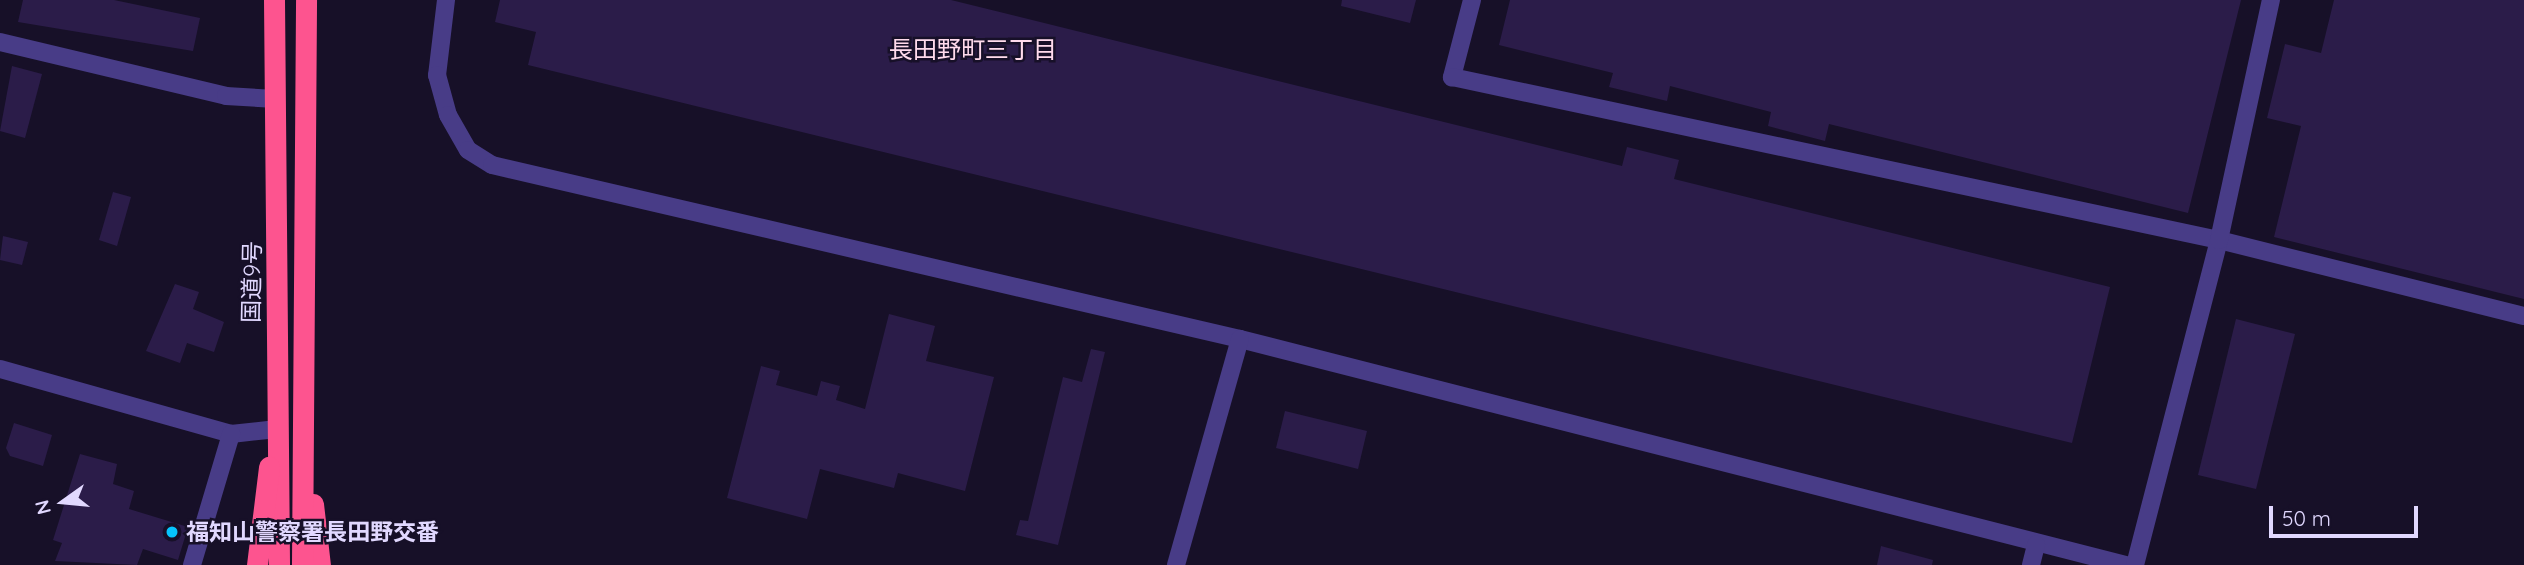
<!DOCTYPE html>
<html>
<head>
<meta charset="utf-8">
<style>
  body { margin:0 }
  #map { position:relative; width:2524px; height:565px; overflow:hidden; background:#171028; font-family:Quicksand,"Noto Sans JP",sans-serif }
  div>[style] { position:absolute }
  .building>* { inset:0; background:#2b1c49 }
  .minor>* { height:18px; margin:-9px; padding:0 9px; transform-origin:9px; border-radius:9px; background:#483c87 }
  .highway>* { height:21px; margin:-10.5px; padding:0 10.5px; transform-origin:10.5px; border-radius:10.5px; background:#fd548f }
  .dots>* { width:19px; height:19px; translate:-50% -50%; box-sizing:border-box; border:4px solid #171028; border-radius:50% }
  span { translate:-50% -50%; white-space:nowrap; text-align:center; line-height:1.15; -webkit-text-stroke:5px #171028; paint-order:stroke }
  .street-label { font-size:23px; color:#e1d8ff }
  .poi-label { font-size:23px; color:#e1d8ff; font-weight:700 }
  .left { translate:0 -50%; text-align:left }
  .neighbourhood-label { font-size:24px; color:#ffdaec }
  .north { position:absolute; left:28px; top:467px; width:70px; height:70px; -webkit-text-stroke:5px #171028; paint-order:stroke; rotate:255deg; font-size:19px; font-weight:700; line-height:28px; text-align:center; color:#e1d8ff }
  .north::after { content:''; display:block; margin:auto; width:24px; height:32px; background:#e1d8ff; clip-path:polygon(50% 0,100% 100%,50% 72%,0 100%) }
  .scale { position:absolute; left:2269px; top:506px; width:149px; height:32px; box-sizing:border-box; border:4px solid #e1d8ff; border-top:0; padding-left:9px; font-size:21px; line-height:24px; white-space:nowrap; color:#e1d8ff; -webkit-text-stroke:5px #171028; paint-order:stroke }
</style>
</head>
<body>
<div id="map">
  <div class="building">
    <i style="clip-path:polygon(23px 0,114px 0,200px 18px,193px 51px,18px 22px)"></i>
    <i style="clip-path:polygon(500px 0,951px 0,1622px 166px,1627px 147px,1679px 160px,1674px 179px,2110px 287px,2072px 443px,528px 65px,536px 32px,495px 22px)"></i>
    <i style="clip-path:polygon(1342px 0,1416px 0,1410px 23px,1341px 6px)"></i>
    <i style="clip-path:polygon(1510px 0,2241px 0,2188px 213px,1829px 124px,1825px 141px,1768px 126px,1771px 112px,1670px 86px,1667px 101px,1609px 87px,1613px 73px,1499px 45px)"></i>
    <i style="clip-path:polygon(2334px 0,2524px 0,2524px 299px,2274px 237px,2301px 126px,2267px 118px,2285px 44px,2321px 53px)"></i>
    <i style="clip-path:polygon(12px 66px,42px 74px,25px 138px,0 131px)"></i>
    <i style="clip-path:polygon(113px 192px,131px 197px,117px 246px,99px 240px)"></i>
    <i style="clip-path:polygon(3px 236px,28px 242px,22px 265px,0 260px)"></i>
    <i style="clip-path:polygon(175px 284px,199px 292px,193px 309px,224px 322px,214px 352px,187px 343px,180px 363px,146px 351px)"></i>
    <i style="clip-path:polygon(889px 314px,935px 326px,926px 361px,994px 377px,965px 491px,898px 473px,894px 488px,820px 469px,807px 519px,727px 498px,761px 366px,780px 371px,776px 385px,817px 396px,821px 381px,840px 386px,836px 400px,865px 409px)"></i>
    <i style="clip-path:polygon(2236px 319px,2295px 334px,2256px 489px,2198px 475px)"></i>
    <i style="clip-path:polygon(1091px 349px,1105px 352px,1058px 545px,1016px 535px,1020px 520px,1028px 521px,1063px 377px,1082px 382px)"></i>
    <i style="clip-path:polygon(1285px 411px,1367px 431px,1358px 469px,1276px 448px)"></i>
    <i style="clip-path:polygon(14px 423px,52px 435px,43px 466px,10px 456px,6px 448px)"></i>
    <i style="clip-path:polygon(80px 454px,117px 464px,113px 484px,134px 491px,129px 509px,188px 527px,178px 560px,143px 549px,137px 565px,55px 561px,62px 543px,53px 540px)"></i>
    <i style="clip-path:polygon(1881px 546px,1933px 560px,1932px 565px,1877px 565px)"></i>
  </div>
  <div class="minor">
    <i style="left:446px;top:0;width:76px;rotate:96.8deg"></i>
    <i style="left:437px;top:75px;width:41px;rotate:74.6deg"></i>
    <i style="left:448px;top:115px;width:40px;rotate:60.3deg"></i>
    <i style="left:468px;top:150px;width:28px;rotate:32deg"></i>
    <i style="left:492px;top:165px;width:768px;rotate:13.1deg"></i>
    <i style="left:1240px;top:339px;width:914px;rotate:14.31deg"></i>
    <i style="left:1472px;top:0;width:80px;rotate:104.6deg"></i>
    <i style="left:1452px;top:77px;width:784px;rotate:12deg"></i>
    <i style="left:2219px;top:240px;width:314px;rotate:14deg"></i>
    <i style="left:0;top:42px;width:232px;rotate:13.4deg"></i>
    <i style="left:226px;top:96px;width:49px;rotate:3.5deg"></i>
    <i style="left:0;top:369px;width:240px;rotate:15.7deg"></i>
    <i style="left:231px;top:434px;width:46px;rotate:-6.2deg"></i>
    <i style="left:192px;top:565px;width:137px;rotate:-73.4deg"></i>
    <i style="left:1176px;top:565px;width:235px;rotate:-74.2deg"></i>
    <i style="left:2031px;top:565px;width:21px;rotate:-76deg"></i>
    <i style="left:2135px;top:565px;width:336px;rotate:-75.5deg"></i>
    <i style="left:2219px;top:240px;width:246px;rotate:-77.8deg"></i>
  </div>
  <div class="highway">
    <i style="left:274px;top:0;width:565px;rotate:89.49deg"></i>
    <i style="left:313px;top:504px;width:61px;rotate:83.5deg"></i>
    <i style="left:257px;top:565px;width:99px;rotate:-83deg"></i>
    <i style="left:302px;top:565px;width:565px;rotate:-89.59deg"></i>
  </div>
  <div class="dots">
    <i style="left:172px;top:532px;background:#06c4fd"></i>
  </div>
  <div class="street-label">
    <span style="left:252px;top:282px;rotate:-89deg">国道9号</span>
  </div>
  <div class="poi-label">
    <span class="left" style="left:186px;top:532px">福知山警察署長田野交番</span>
  </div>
  <div class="neighbourhood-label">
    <span style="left:973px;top:50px">長田野町三丁目</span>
  </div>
  <div class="north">N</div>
  <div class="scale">50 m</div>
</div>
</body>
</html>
